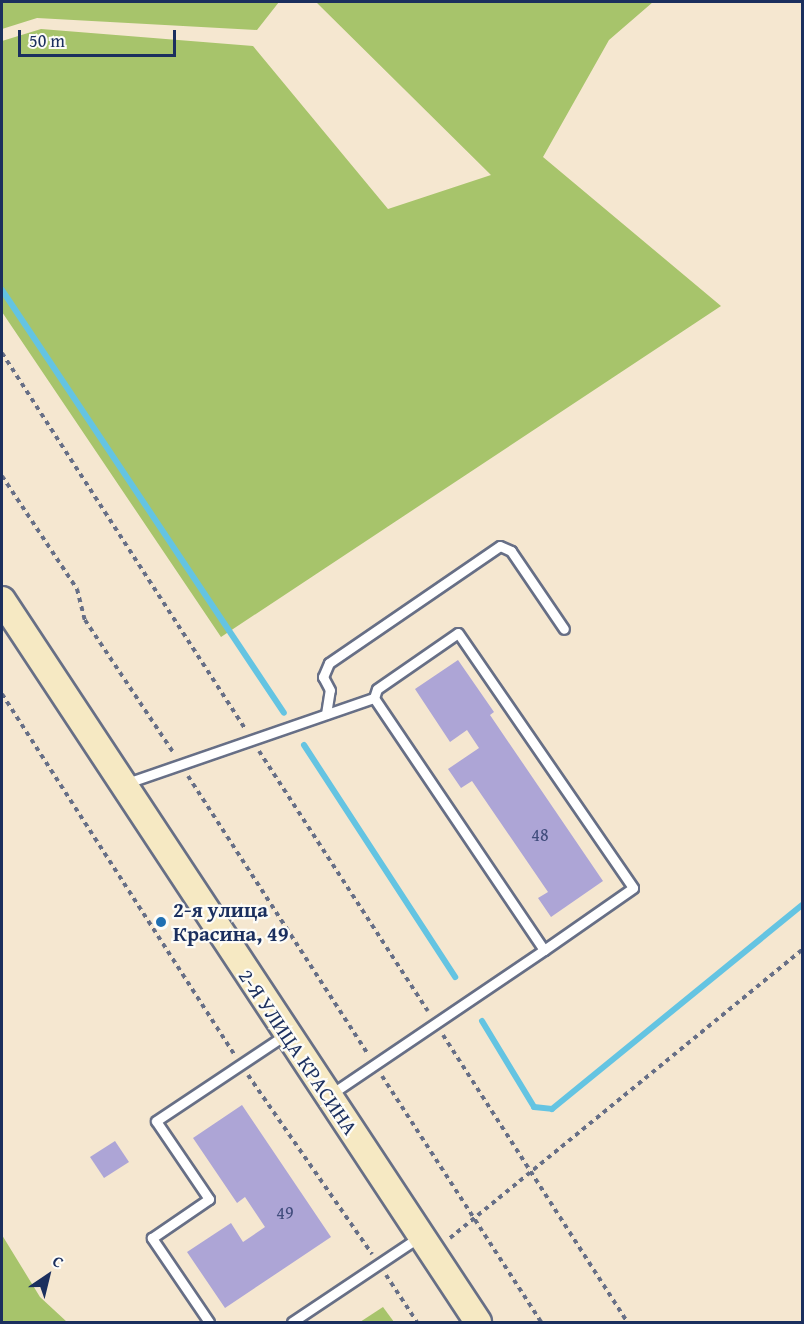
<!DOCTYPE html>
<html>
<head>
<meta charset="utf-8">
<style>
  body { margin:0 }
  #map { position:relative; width:804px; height:1324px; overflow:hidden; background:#f5e7d0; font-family:"Gentium Book Plus",serif }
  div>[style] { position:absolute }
  .green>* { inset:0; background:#a7c46b }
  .stream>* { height:6px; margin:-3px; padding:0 3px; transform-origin:3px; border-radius:3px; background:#64c4e2 }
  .building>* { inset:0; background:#ada5d6 }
  .path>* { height:4px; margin-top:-2px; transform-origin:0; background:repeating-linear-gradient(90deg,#676f86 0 4.5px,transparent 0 9px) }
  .roads { filter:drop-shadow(2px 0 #676f86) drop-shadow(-2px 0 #676f86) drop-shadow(0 2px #676f86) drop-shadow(0 -2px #676f86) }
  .service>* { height:9px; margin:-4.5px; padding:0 4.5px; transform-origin:4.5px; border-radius:4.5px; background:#fff }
  .secondary>* { height:26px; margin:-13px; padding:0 13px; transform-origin:13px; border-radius:13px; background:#f6e9c3 }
  .dots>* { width:16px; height:16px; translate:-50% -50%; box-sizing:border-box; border:3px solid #fdfcf7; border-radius:50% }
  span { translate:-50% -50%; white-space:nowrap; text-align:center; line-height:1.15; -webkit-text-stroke:4.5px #fdfcf7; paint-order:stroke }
  .number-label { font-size:18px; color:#404c7c }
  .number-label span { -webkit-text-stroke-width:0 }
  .poi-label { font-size:21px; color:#1b2f5e; font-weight:700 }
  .left { translate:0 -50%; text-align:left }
  .street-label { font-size:21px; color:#1b2f5e }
  .frame { position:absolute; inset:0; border:3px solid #1b2f5e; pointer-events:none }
  .north { position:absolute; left:18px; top:1246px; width:60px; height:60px; -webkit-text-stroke:4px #fdfcf7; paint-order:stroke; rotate:35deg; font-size:16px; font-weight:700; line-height:24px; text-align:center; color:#1b2f5e }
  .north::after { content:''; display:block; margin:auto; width:21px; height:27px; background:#1b2f5e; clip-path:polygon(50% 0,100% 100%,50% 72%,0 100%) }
  .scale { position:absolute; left:18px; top:30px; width:158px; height:27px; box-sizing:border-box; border:3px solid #1b2f5e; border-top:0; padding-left:8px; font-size:18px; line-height:21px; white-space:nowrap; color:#1b2f5e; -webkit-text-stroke:4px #fdfcf7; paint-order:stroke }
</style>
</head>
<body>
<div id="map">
  <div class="green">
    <i style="clip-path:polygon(2px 2px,279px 2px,257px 30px,37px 18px,2px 29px)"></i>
    <i style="clip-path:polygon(316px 2px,653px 2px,609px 40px,543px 157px,721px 306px,221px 637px,2px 312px,2px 41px,41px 29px,253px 46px,388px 209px,491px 175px)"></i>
    <i style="clip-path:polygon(2px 1235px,40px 1297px,67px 1322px,2px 1322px)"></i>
    <i style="clip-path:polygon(383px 1307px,394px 1322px,360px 1322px)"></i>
  </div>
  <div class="stream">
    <i style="left:2px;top:290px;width:508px;rotate:56.31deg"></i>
    <i style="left:304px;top:745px;width:277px;rotate:56.9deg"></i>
    <i style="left:482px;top:1021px;width:100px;rotate:58.8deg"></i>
    <i style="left:534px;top:1107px;width:18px;rotate:6deg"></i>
    <i style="left:552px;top:1109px;width:323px;rotate:-39.2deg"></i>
  </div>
  <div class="building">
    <i style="clip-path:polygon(458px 660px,494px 712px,490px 715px,603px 881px,551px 917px,538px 898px,548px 892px,472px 781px,461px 788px,448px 769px,479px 748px,467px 730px,450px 742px,415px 689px)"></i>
    <i style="clip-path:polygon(242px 1105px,331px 1237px,225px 1308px,187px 1252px,231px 1223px,243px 1242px,265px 1227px,245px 1197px,237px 1203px,193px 1138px)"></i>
    <i style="clip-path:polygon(115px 1141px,129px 1162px,104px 1178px,90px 1157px)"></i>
  </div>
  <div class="path">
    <i style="left:2px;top:353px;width:448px;rotate:57.1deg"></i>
    <i style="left:2px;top:476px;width:136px;rotate:56.4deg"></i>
    <i style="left:77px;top:589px;width:32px;rotate:76deg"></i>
    <i style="left:85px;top:620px;width:159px;rotate:56.3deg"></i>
    <i style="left:2px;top:694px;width:428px;rotate:57.2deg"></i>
    <i style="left:259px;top:751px;width:310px;rotate:57deg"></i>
    <i style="left:188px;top:776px;width:331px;rotate:57.1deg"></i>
    <i style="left:443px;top:1035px;width:341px;rotate:57.3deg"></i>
    <i style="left:248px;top:1075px;width:218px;rotate:55.3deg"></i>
    <i style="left:382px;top:1076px;width:293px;rotate:57.1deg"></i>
    <i style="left:450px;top:1238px;width:455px;rotate:-39.3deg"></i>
    <i style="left:386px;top:1275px;width:56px;rotate:56.6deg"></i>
  </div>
  <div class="roads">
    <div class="service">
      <i style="left:374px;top:698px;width:9px;rotate:-72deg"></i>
      <i style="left:377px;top:689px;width:98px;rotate:-34.7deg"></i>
      <i style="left:458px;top:633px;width:309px;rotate:55.5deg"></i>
      <i style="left:633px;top:888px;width:108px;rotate:145.1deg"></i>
      <i style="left:326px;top:714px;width:24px;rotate:-81deg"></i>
      <i style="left:330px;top:690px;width:15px;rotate:-118deg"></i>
      <i style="left:323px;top:677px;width:15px;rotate:-67deg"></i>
      <i style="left:329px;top:663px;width:207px;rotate:-34.4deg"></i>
      <i style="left:500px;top:546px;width:12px;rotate:24deg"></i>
      <i style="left:511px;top:551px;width:94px;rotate:55.8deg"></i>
      <i style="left:124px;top:784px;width:264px;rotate:-19deg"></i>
      <i style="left:374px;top:698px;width:304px;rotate:56deg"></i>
      <i style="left:544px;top:950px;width:257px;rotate:145.9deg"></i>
      <i style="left:209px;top:1322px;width:102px;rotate:-124.2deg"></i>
      <i style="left:152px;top:1238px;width:69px;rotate:-34.4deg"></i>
      <i style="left:209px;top:1199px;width:94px;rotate:-124.2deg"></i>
      <i style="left:156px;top:1121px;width:155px;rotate:-33.7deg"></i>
      <i style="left:292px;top:1322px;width:153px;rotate:-33.8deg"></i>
    </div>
    <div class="secondary">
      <i style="left:2px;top:600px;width:865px;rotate:56.6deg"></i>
    </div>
  </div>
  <div class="dots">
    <i style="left:161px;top:922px;background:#1f6fb2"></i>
  </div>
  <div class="number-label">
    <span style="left:540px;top:835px">48</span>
    <span style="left:285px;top:1213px">49</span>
  </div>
  <div class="poi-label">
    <span class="left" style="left:173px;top:922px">2-я улица<br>Красина, 49</span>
  </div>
  <div class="street-label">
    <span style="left:298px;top:1052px;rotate:56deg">2-Я УЛИЦА КРАСИНА</span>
  </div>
  <div class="frame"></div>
  <div class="north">С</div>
  <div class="scale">50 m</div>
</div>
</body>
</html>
